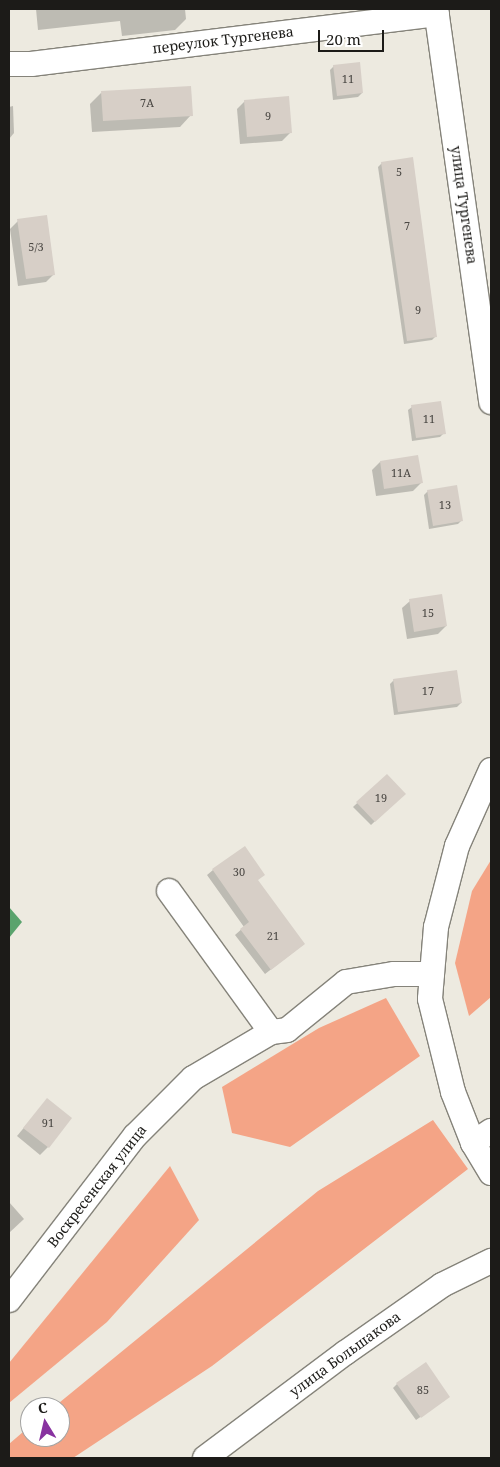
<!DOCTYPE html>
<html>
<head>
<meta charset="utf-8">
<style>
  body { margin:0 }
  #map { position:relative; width:500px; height:1467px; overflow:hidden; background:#edeae0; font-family:"Noto Serif",serif }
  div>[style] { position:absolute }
  .green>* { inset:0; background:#f4a486 }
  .water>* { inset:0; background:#5aa36d }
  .shadow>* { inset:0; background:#0003 }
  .building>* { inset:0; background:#d7cfc7 }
  .roads { filter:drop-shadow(1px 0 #85837a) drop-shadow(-1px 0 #85837a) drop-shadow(0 1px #85837a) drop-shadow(0 -1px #85837a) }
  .minor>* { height:24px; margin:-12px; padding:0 12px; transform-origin:12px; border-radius:12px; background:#fff }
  span { translate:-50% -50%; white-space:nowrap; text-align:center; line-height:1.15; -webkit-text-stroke:4.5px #fff; paint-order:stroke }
  .number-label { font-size:11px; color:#4b4844 }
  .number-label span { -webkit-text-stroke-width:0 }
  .street-label { font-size:14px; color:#1c1b18 }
  .frame { position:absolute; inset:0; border:10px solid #1c1b18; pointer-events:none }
  .north { position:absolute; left:20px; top:1397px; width:50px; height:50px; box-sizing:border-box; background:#fff; border:1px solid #a4a4a3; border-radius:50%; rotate:351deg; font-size:14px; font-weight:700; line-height:20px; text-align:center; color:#1c1b18 }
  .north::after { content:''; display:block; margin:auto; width:18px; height:22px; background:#8832a0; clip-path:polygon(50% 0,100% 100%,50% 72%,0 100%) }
  .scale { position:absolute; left:318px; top:30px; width:66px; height:22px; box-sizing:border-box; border:2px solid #1c1b18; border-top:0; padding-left:6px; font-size:15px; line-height:18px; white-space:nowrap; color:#1c1b18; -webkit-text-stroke:4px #fff; paint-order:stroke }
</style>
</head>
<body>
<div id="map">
  <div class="green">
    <i style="clip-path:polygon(491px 860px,491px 997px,469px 1016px,455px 963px,472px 891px)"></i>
    <i style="clip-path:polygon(386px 998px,420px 1056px,290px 1147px,232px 1133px,222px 1087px,319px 1028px)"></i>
    <i style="clip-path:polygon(433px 1120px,468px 1169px,212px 1366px,73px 1458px,9px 1458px,9px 1444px,30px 1426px,30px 1437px,60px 1437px,60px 1407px,54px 1407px,318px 1191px)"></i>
    <i style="clip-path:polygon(170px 1166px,199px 1220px,107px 1322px,9px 1403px,9px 1363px)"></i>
  </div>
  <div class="water">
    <i style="clip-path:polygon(9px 907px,22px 922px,9px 938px)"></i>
  </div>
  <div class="shadow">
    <i style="clip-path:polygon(36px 9px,185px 9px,186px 19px,175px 30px,122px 36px,120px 21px,38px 30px)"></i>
    <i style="clip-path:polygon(334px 66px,362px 93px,358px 97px,333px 100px,330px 70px)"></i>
    <i style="clip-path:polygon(101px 93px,191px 115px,180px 127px,92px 132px,90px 104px)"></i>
    <i style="clip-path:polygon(245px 101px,290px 133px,282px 141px,240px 144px,237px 109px)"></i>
    <i style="clip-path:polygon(13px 106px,14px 133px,9px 139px,9px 107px)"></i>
    <i style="clip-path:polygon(382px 163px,436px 336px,432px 340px,404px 344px,378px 167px)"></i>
    <i style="clip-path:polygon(18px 221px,54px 274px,46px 282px,18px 286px,10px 229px)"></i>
    <i style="clip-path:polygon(412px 407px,444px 433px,440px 437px,412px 441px,408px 410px)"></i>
    <i style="clip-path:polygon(380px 462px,421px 483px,413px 491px,376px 496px,372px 470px)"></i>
    <i style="clip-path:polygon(428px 491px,461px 521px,458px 524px,429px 529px,424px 495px)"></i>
    <i style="clip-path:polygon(410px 601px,446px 626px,438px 634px,407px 639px,402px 608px)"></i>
    <i style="clip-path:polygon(394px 680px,461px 703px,457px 707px,394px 715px,390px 684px)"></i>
    <i style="clip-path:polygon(387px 775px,404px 794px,371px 825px,353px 807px)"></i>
    <i style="clip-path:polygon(213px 870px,257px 881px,304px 944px,265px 974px,235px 935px,244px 927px,207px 875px)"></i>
    <i style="clip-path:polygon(47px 1100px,48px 1147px,40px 1155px,17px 1136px)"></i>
    <i style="clip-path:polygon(9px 1202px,24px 1219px,9px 1233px)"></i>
    <i style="clip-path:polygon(397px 1384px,445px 1400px,416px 1420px,393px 1388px)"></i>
  </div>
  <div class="building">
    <i style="clip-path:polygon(360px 62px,363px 93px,337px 96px,333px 65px)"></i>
    <i style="clip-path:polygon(191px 86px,193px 116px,103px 121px,101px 91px)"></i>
    <i style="clip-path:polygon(289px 96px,292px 133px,247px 137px,244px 100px)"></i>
    <i style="clip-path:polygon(413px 157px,437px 337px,407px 341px,381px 162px)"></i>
    <i style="clip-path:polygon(47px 215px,55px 275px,26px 279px,17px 219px)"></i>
    <i style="clip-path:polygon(441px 401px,446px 434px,416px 438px,411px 405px)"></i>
    <i style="clip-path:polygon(418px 455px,423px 483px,384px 489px,380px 461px)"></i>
    <i style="clip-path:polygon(457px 485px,463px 521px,433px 526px,427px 490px)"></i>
    <i style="clip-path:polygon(442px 594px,447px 626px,414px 632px,409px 599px)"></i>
    <i style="clip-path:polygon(457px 670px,462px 703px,398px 712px,393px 679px)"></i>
    <i style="clip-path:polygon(387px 774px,406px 794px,375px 822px,356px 802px)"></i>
    <i style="clip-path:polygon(245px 846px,265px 875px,258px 880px,305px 944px,271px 970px,240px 929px,249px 922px,212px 869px)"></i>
    <i style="clip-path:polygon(47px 1098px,72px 1118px,49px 1148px,23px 1128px)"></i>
    <i style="clip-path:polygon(426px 1362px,450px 1397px,421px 1418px,396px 1383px)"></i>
  </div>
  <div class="roads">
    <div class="minor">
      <i style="left:436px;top:9px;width:397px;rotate:82deg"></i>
      <i style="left:9px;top:64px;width:22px"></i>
      <i style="left:31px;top:64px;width:409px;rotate:-7deg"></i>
      <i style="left:491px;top:770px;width:83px;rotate:114.1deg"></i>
      <i style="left:457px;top:846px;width:84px;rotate:104.5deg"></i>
      <i style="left:436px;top:927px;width:72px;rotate:94.8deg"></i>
      <i style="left:430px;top:999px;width:96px;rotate:76.1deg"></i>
      <i style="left:453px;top:1092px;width:55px;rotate:68.6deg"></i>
      <i style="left:473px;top:1143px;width:35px;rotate:59deg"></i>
      <i style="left:169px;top:891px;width:174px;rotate:54.1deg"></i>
      <i style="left:473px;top:1143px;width:22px;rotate:-34deg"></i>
      <i style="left:9px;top:1300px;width:207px;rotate:-52.5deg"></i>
      <i style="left:135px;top:1136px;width:82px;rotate:-45deg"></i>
      <i style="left:193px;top:1078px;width:91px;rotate:-30.5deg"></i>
      <i style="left:271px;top:1032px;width:16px;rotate:-7deg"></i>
      <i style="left:287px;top:1030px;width:76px;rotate:-39.1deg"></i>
      <i style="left:346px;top:982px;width:49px;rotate:-9.5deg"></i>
      <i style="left:394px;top:974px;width:38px"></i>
      <i style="left:205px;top:1458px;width:175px;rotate:-36.9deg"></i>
      <i style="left:345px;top:1353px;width:118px;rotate:-35deg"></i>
      <i style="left:442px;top:1285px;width:55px;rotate:-26.1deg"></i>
    </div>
  </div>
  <div class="number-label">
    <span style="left:348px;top:79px">11</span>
    <span style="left:147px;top:103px">7А</span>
    <span style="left:268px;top:116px">9</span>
    <span style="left:399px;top:172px">5</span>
    <span style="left:407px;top:226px">7</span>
    <span style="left:36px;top:247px">5/3</span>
    <span style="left:418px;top:310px">9</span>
    <span style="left:429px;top:419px">11</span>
    <span style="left:401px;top:473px">11А</span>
    <span style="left:445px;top:505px">13</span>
    <span style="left:428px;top:613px">15</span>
    <span style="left:428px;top:691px">17</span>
    <span style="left:381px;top:798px">19</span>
    <span style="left:239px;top:872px">30</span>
    <span style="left:273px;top:936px">21</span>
    <span style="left:48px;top:1123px">91</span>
    <span style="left:423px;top:1390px">85</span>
  </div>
  <div class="street-label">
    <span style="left:223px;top:40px;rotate:-7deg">переулок Тургенева</span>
    <span style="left:464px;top:205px;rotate:82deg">улица Тургенева</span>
    <span style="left:97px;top:1186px;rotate:-52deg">Воскресенская улица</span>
    <span style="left:345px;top:1354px;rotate:-36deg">улица Большакова</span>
  </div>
  <div class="frame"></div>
  <div class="north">С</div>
  <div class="scale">20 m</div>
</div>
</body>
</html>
